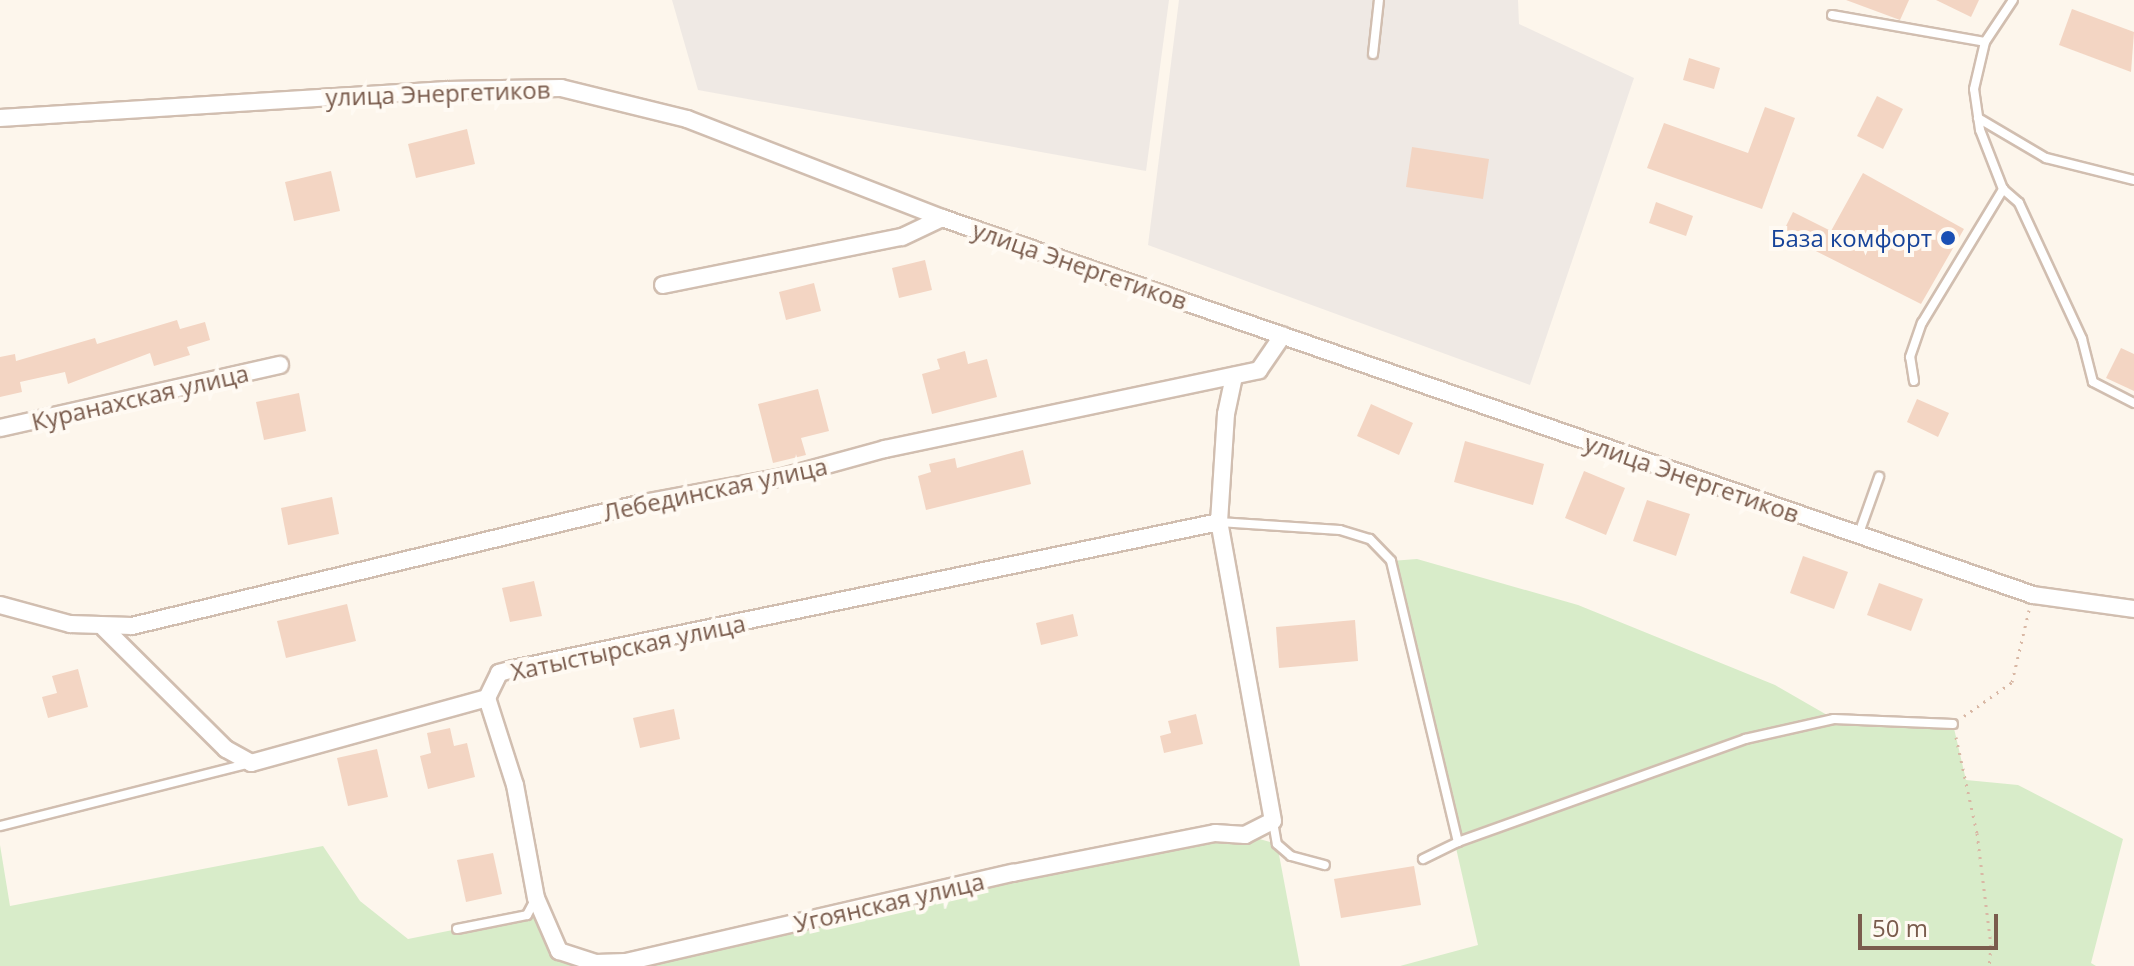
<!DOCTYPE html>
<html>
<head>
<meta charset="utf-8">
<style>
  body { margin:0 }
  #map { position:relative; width:2134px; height:966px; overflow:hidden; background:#fdf6ec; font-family:"Open Sans",sans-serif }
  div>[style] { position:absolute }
  .industrial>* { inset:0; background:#efe9e4 }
  .green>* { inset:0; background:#d8ecc9 }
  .building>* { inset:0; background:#f3d5c3 }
  .path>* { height:3px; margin-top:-1.5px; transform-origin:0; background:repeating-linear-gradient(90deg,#d9b8a5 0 2px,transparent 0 8px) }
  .roads { filter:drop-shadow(2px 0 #d1beb0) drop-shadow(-2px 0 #d1beb0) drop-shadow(0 2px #d1beb0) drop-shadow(0 -2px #d1beb0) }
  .lane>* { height:8px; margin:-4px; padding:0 4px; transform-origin:4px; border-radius:4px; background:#fff }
  .street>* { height:16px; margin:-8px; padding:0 8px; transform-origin:8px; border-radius:8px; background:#fff }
  .dots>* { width:22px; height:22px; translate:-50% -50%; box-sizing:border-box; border:4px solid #fffaf3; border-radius:50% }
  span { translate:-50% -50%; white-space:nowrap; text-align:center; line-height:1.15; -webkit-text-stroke:8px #fffaf3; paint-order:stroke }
  .street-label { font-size:24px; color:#7a5c4d }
  .transit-label { font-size:24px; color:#164399 }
  .right { translate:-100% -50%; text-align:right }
  .scale { position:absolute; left:1858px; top:914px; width:140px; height:36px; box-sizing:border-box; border:4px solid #7a5c4d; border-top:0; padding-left:10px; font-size:24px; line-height:28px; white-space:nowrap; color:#7a5c4d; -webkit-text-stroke:6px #fffaf3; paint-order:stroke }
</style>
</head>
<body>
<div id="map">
  <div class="industrial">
    <i style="clip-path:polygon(672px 0,1169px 0,1146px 171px,698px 90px)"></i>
    <i style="clip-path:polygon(1179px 0,1518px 0,1519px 24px,1634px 78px,1530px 385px,1148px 245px)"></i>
  </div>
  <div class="green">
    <i style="clip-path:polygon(1417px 559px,1578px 605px,1775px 685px,1834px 719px,1953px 724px,1966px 780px,2018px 785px,2123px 839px,2091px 963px,2096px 966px,1400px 966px,1478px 945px,1391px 561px)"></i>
    <i style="clip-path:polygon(1245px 835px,1277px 844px,1300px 966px,0 966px,0 845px,10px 906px,323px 846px,360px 901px,408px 939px,527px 915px,536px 898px,559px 951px,596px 963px)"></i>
  </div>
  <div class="building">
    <i style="clip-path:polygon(1846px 0,1909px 0,1900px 20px)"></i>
    <i style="clip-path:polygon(1936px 0,1979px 0,1971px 17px)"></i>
    <i style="clip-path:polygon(2072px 9px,2134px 32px,2131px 72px,2059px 45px)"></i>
    <i style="clip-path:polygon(1689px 58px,1720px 68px,1714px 89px,1683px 80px)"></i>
    <i style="clip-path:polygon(1877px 96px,1903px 109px,1883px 149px,1857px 136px)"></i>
    <i style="clip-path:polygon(1765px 107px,1795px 118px,1762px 209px,1647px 168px,1664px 123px,1748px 153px)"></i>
    <i style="clip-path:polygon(467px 129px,475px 164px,416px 178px,408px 144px)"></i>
    <i style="clip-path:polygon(1412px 147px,1489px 159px,1483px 199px,1406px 187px)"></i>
    <i style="clip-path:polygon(331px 171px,340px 211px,294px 221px,285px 182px)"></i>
    <i style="clip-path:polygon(1863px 173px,1964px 229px,1921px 304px,1782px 234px,1793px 212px,1831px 231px)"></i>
    <i style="clip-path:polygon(1656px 202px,1693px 216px,1686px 236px,1649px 223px)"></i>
    <i style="clip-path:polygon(925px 260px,932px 290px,899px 298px,892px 268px)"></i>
    <i style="clip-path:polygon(814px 283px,821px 311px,786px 320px,779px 292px)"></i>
    <i style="clip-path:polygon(177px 320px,180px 329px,205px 322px,210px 340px,187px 347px,190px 355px,154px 366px,150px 353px,68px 384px,65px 372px,20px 382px,22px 392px,0 397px,0 357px,15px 354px,16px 361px,95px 338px,97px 344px)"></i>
    <i style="clip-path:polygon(2121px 348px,2134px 354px,2134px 391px,2106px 378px)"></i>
    <i style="clip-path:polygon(965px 351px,968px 364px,987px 359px,997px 397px,932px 414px,922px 374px,940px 369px,937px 359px)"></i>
    <i style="clip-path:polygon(818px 389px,829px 431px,801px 438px,806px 455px,773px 463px,758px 404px)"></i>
    <i style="clip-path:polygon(299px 393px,306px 431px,264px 440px,256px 402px)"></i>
    <i style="clip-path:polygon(1917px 399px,1949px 413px,1938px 437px,1907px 422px)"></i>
    <i style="clip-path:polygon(1371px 404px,1413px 423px,1399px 455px,1357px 436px)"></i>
    <i style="clip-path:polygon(1465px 441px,1544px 464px,1533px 505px,1454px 482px)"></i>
    <i style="clip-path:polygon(1023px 450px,1031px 484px,926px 510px,918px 476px,931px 472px,929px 464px,955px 458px,957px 468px)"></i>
    <i style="clip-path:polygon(1584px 471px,1625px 488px,1606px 535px,1565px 518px)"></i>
    <i style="clip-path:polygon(332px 497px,339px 534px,288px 545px,281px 508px)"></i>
    <i style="clip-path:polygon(1647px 500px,1690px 514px,1676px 556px,1633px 541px)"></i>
    <i style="clip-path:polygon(1803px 556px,1848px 572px,1834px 609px,1790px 593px)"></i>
    <i style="clip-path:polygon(534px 581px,542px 616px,510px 622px,502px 588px)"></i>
    <i style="clip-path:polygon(1879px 583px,1923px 599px,1911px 631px,1867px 615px)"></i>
    <i style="clip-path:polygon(347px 604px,356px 641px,286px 658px,277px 621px)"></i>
    <i style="clip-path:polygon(1073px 614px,1078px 636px,1041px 645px,1036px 623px)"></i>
    <i style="clip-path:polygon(1355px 620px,1358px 661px,1279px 668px,1276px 627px)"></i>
    <i style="clip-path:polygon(78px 669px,88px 707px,48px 718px,42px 697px,57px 693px,52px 676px)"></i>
    <i style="clip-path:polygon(674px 709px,680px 739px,640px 748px,633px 718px)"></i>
    <i style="clip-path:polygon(1196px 714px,1203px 744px,1164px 753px,1160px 736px,1171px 733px,1168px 721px)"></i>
    <i style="clip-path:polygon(450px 728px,454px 746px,467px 743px,475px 777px,428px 789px,420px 756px,431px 753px,427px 733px)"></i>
    <i style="clip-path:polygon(377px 749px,388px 797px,348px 806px,337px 758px)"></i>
    <i style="clip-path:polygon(493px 853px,502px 894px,466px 902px,457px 860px)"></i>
    <i style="clip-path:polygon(1414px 866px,1421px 905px,1341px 918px,1334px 879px)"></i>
  </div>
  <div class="path">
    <i style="left:1964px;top:716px;width:59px;rotate:-35.3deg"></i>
    <i style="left:2012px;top:682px;width:74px;rotate:-76.7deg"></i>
    <i style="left:1956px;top:737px;width:98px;rotate:77.7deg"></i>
    <i style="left:1977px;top:833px;width:113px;rotate:82.9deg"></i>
    <i style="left:1991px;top:945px;width:21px;rotate:95deg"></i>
  </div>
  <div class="roads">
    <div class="lane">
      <i style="left:1832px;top:15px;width:155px;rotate:10deg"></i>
      <i style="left:1985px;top:42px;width:50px;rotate:-56.3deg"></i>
      <i style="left:1373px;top:54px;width:54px;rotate:-83.7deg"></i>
      <i style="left:1978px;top:118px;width:79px;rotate:30.5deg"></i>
      <i style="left:2046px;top:158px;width:91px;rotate:14deg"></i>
      <i style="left:2003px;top:189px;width:21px;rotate:41deg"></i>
      <i style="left:2019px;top:203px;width:150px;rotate:65.1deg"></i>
      <i style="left:2082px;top:339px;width:44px;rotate:75.7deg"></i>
      <i style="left:2093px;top:382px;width:46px;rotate:27.1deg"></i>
      <i style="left:1914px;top:381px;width:24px;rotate:-99deg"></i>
      <i style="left:1910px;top:357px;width:36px;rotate:-71deg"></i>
      <i style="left:1922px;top:323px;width:157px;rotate:-58.8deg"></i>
      <i style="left:2003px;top:189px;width:63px;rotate:-111.3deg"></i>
      <i style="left:1980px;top:130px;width:41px;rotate:-98.3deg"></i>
      <i style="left:1974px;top:89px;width:48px;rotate:-76.8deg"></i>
      <i style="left:1219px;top:522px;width:121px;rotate:3.8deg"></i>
      <i style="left:1340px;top:530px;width:31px;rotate:17deg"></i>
      <i style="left:1370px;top:539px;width:30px;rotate:46deg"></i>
      <i style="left:1391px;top:561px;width:289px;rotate:76.6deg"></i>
      <i style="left:1458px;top:842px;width:39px;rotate:154deg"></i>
      <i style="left:1858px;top:536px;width:63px;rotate:-70.4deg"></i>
      <i style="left:1273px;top:822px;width:22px;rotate:80deg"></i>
      <i style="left:1277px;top:844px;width:18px;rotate:41deg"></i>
      <i style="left:1291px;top:856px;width:35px;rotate:15deg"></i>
      <i style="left:0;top:826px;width:259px;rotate:-14.1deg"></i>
      <i style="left:1458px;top:842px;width:305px;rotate:-19.7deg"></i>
      <i style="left:1745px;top:739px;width:91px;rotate:-12.7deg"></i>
      <i style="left:1834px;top:719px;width:119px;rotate:2.4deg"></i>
      <i style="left:457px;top:929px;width:71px;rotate:-11.3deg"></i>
      <i style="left:527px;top:915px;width:19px;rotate:-62deg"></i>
    </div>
    <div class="street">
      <i style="left:0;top:118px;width:448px;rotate:-3.6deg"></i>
      <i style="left:447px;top:90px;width:114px;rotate:-1deg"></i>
      <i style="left:561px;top:88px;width:130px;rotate:13.8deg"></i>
      <i style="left:687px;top:119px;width:274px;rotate:21.2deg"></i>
      <i style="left:942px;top:218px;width:1154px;rotate:19.06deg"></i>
      <i style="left:2033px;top:595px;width:102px;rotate:7.9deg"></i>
      <i style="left:663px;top:285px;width:244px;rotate:-11.4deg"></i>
      <i style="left:902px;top:237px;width:44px;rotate:-25.4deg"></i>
      <i style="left:0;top:428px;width:287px;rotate:-12.7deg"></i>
      <i style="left:0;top:605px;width:73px;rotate:15.2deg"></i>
      <i style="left:70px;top:624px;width:62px;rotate:1.8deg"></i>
      <i style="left:132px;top:626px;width:526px;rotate:-13.53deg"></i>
      <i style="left:643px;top:503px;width:142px;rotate:-10.5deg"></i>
      <i style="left:783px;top:477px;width:106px;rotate:-15.4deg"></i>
      <i style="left:885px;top:449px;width:382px;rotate:-11.9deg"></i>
      <i style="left:1259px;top:370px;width:42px;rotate:-55.6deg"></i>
      <i style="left:104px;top:628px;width:172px;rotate:44.8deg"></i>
      <i style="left:226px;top:749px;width:29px;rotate:29deg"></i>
      <i style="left:251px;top:763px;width:245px;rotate:-15.4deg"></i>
      <i style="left:487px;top:698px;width:28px;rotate:-64deg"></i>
      <i style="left:499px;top:673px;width:15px;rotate:-16deg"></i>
      <i style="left:513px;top:669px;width:721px;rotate:-11.76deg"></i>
      <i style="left:487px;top:698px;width:91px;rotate:72.2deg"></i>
      <i style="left:515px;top:785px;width:115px;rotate:79.5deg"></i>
      <i style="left:536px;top:898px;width:58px;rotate:66.5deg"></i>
      <i style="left:559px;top:951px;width:39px;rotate:18deg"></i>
      <i style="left:596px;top:963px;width:30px;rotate:-2deg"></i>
      <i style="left:626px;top:962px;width:397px;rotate:-13deg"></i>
      <i style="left:1013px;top:873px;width:206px;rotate:-11.2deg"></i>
      <i style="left:1215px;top:833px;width:30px;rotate:4deg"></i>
      <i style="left:1245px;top:835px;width:31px;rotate:-27deg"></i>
      <i style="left:1273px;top:821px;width:304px;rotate:-100.2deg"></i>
      <i style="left:1219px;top:522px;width:108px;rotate:-86.3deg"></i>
      <i style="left:1226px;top:414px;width:39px;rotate:-78deg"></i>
    </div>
  </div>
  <div class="dots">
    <i style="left:1948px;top:238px;background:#1a4fb4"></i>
  </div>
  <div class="street-label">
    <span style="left:438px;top:93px;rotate:-2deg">улица Энергетиков</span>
    <span style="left:1080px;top:265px;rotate:19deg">улица Энергетиков</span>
    <span style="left:140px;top:397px;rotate:-13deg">Куранахская улица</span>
    <span style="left:1692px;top:478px;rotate:19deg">улица Энергетиков</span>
    <span style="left:715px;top:489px;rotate:-12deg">Лебединская улица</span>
    <span style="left:628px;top:647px;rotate:-12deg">Хатыстырская улица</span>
    <span style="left:889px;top:902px;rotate:-13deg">Угоянская улица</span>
  </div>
  <div class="transit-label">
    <span class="right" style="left:1932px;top:238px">База комфорт</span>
  </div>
  <div class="scale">50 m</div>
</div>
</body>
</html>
